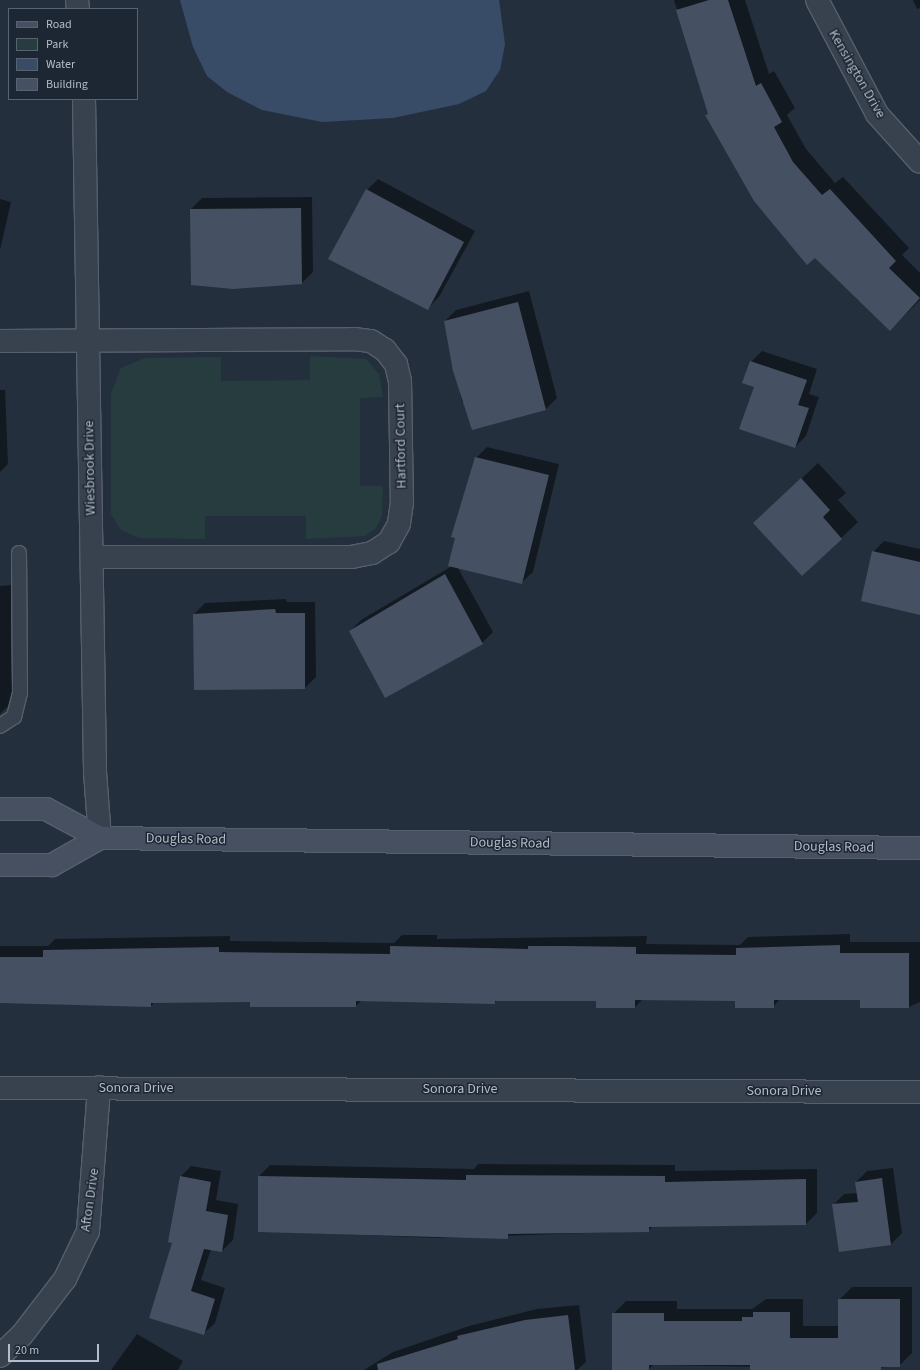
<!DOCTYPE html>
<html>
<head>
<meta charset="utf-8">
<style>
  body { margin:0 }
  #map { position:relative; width:920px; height:1370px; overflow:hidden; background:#242f3e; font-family:"Source Sans 3",sans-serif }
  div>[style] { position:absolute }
  .green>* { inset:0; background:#263c3f }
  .water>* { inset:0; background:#394c67 }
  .shadow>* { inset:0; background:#0007 }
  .building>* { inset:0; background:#455162 }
  .roads { filter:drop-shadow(1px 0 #565f6c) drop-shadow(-1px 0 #565f6c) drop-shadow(0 1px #565f6c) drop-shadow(0 -1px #565f6c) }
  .lane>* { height:14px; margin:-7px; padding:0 7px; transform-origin:7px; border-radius:7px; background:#38414e }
  .street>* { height:22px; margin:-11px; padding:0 11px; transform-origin:11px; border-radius:11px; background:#38414e }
  .secondary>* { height:22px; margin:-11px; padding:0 11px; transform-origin:11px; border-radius:11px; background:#465061 }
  span { translate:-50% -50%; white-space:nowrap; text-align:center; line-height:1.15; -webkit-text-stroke:3px #1d2633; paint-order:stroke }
  .street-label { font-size:14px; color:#b4bcc9 }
  .legend { position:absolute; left:8px; top:8px; width:130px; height:92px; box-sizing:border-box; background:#1d2633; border:1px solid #59626f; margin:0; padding:5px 7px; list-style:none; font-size:12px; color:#b4bcc9 }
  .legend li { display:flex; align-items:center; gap:8px; height:20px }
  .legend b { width:20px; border:1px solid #59626f }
  .scale { position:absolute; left:8px; top:1344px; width:91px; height:18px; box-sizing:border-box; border:2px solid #b4bcc9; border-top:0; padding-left:5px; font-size:12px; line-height:14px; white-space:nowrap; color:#b4bcc9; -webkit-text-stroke:3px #1d2633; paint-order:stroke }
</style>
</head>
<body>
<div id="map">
  <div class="green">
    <i style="clip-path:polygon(310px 356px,366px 359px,379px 374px,383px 397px,360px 398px,360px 486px,383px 486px,382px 516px,376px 528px,365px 536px,306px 539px,306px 516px,205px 516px,205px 539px,139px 538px,121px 530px,111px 514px,111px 394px,121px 368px,145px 358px,221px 357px,221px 381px,310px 380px)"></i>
  </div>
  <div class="water">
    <i style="clip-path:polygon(180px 0,499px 0,505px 44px,500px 70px,486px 91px,459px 104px,393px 118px,322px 122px,262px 110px,227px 92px,207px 76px,193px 47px)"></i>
  </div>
  <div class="shadow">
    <i style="clip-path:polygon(674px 0,745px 0,769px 74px,774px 71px,795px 108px,787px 115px,806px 149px,835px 183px,843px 177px,909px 248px,902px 255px,920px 273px,920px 300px,890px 330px,706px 115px,709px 113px)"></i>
    <i style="clip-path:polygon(913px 0,920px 0,920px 8px,917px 9px)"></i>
    <i style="clip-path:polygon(378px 179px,475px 231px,439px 297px,428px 308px,367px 190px)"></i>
    <i style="clip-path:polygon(312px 197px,313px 272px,302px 283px,191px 209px,202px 198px)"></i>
    <i style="clip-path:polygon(0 199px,11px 202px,0 250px)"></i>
    <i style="clip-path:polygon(529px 291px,557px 398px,546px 409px,462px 402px,445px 321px,456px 310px)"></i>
    <i style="clip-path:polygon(762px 351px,817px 369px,809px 394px,819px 397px,806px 436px,795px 447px,755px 387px,751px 362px)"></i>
    <i style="clip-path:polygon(0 390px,5px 390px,8px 464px,0 472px)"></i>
    <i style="clip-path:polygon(487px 447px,559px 464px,533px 572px,521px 583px,458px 568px,493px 632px,482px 643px,350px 631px,361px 620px,452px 566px,476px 458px)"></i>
    <i style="clip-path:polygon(818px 463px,846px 493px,838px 500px,858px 522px,803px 575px,754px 523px)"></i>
    <i style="clip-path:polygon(884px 541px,920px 549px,920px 614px,873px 552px)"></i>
    <i style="clip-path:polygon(11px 585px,11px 626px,17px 626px,16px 698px,0 714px,0 586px)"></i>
    <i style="clip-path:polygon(286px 599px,287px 602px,315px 602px,316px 677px,305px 688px,194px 614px,205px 603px)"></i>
    <i style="clip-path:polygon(850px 934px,850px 942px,920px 942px,920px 1002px,909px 1007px,861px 999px,780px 999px,773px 1007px,736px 1000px,643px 999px,635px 1007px,597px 1000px,498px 1000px,494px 1003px,362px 1000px,356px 1006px,251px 1001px,155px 1002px,151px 1006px,0 1002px,0 946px,48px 946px,55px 939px,230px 936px,230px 941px,394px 943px,402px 935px,437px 935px,437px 939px,647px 936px,646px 944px,740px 945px,748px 937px)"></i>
    <i style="clip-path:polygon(478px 1164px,675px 1165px,675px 1171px,817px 1169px,817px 1213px,806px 1224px,653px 1226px,648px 1231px,438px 1238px,259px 1231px,259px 1176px,270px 1165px,474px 1169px)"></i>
    <i style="clip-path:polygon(191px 1166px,221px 1171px,216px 1200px,238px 1204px,233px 1240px,222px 1251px,211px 1249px,201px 1280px,225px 1288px,215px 1323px,203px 1334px,173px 1242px,180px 1177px)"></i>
    <i style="clip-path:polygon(893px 1168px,902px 1233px,891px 1244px,840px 1251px,833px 1205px,844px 1194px,858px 1193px,856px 1182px,867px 1171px)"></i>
    <i style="clip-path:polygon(852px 1287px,912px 1287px,912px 1353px,899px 1366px,865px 1369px,653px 1365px,648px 1370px,613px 1314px,626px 1301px,677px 1301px,677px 1309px,752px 1309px,766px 1299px,803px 1299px,803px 1326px,839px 1326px,839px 1300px)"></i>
    <i style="clip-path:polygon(579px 1305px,586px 1362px,577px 1370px,364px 1370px,393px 1352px,469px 1326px,537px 1309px)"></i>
    <i style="clip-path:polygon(137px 1334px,183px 1361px,178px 1370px,111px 1370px)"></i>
  </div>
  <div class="building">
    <i style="clip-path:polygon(709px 0,728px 0,756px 86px,761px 83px,782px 122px,774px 127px,793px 162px,822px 195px,830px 189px,896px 261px,889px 268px,920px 298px,890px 331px,815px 258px,807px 265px,754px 201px,705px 115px,708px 114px,676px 10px)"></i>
    <i style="clip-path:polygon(366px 189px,464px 242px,428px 310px,328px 259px)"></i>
    <i style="clip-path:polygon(301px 208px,302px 284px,233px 289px,191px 285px,190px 209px)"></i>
    <i style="clip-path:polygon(518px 302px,546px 410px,472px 430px,453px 371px,444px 321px)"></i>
    <i style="clip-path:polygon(750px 361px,807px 380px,798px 405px,809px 408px,795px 448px,739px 429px,754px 387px,742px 383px)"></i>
    <i style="clip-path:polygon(475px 457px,549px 475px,522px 584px,448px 566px,455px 538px,451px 537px)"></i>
    <i style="clip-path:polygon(801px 478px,830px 510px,823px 517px,842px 539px,802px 576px,753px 523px)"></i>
    <i style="clip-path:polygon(872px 551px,920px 562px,920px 615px,861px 601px)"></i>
    <i style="clip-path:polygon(445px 574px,483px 644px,385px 698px,349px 631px)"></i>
    <i style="clip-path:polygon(275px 609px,276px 613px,305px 613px,305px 689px,194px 690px,193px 614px)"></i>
    <i style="clip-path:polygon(840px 945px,840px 953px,909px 953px,909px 1008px,860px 1008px,860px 1000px,774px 1000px,774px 1008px,735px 1008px,735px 1001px,635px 1000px,635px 1008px,596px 1008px,596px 1001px,495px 1001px,495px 1004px,356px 1001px,356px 1007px,250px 1007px,250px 1002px,151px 1003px,151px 1007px,0 1003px,0 957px,43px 957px,43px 950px,219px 947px,219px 952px,390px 954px,390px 946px,528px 949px,528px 946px,564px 946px,636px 947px,636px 954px,736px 955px,736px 948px)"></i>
    <i style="clip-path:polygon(466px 1175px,665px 1176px,665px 1182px,806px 1179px,806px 1225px,649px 1227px,649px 1232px,508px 1234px,508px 1239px,258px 1232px,258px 1176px,466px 1180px)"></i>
    <i style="clip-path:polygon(180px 1176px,211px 1182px,206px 1211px,228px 1215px,222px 1252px,204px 1249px,191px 1291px,215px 1299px,204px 1335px,149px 1318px,172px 1243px,168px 1242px)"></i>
    <i style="clip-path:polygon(882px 1178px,891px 1245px,839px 1252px,832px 1204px,858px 1202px,855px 1182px)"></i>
    <i style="clip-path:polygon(838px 1299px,900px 1299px,900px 1367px,881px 1367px,881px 1370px,750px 1370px,750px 1365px,649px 1365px,649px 1370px,612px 1370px,612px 1313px,664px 1313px,664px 1321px,742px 1321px,742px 1317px,753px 1317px,753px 1312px,790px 1312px,790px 1338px,838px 1338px)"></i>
    <i style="clip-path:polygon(568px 1315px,575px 1370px,378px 1370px,377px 1364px,458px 1339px,457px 1336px,525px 1320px)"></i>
  </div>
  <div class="roads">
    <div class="lane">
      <i style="left:0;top:726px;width:17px;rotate:-33deg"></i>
      <i style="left:14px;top:717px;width:25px;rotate:-76deg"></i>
      <i style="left:20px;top:693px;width:140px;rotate:-90.4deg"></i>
    </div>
    <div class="street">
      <i style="left:77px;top:0;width:9px;rotate:84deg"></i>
      <i style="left:817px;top:0;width:129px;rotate:62.2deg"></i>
      <i style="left:877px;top:114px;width:64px;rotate:48.1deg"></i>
      <i style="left:84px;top:99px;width:673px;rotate:89.06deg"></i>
      <i style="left:95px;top:772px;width:66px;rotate:85.7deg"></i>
      <i style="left:0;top:341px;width:354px;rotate:-0.3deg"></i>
      <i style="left:354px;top:339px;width:17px;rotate:7deg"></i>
      <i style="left:371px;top:341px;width:17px;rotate:33deg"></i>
      <i style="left:385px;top:350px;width:18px;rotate:52deg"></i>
      <i style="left:396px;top:364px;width:17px;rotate:77deg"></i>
      <i style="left:400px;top:381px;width:121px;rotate:89.1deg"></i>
      <i style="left:402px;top:502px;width:22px;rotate:98deg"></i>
      <i style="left:399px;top:524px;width:21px;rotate:119deg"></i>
      <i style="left:389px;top:542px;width:20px;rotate:147deg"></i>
      <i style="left:372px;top:553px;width:20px;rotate:169deg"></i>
      <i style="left:352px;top:557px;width:260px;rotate:180deg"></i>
      <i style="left:0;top:1088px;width:920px;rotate:0.25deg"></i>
      <i style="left:0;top:1356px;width:30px;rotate:-44deg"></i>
      <i style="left:22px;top:1335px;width:71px;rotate:-52.5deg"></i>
      <i style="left:65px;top:1279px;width:53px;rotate:-64.4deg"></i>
      <i style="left:88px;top:1231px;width:144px;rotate:-85.6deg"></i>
    </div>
    <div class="secondary">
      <i style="left:0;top:809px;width:46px"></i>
      <i style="left:46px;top:809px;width:61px;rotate:28.2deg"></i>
      <i style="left:100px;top:838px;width:820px;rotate:0.7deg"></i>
      <i style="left:0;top:865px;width:52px"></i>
      <i style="left:52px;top:865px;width:55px;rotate:-29.4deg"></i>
    </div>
  </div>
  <div class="street-label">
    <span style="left:857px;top:74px;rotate:60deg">Kensington Drive</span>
    <span style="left:401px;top:446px;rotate:-91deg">Hartford Court</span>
    <span style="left:90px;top:468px;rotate:-91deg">Wiesbrook Drive</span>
    <span style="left:186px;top:839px;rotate:1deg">Douglas Road</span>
    <span style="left:510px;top:843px;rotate:1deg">Douglas Road</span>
    <span style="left:834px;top:847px;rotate:1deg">Douglas Road</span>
    <span style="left:136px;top:1088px">Sonora Drive</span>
    <span style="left:460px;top:1089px">Sonora Drive</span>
    <span style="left:784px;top:1091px">Sonora Drive</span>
    <span style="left:90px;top:1200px;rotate:-82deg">Afton Drive</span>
  </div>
  <ul class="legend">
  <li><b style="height:5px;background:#465061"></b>Road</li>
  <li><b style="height:11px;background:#263c3f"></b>Park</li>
  <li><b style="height:11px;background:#394c67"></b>Water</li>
  <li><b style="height:11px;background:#455162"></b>Building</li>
  </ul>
  <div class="scale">20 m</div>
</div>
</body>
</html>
